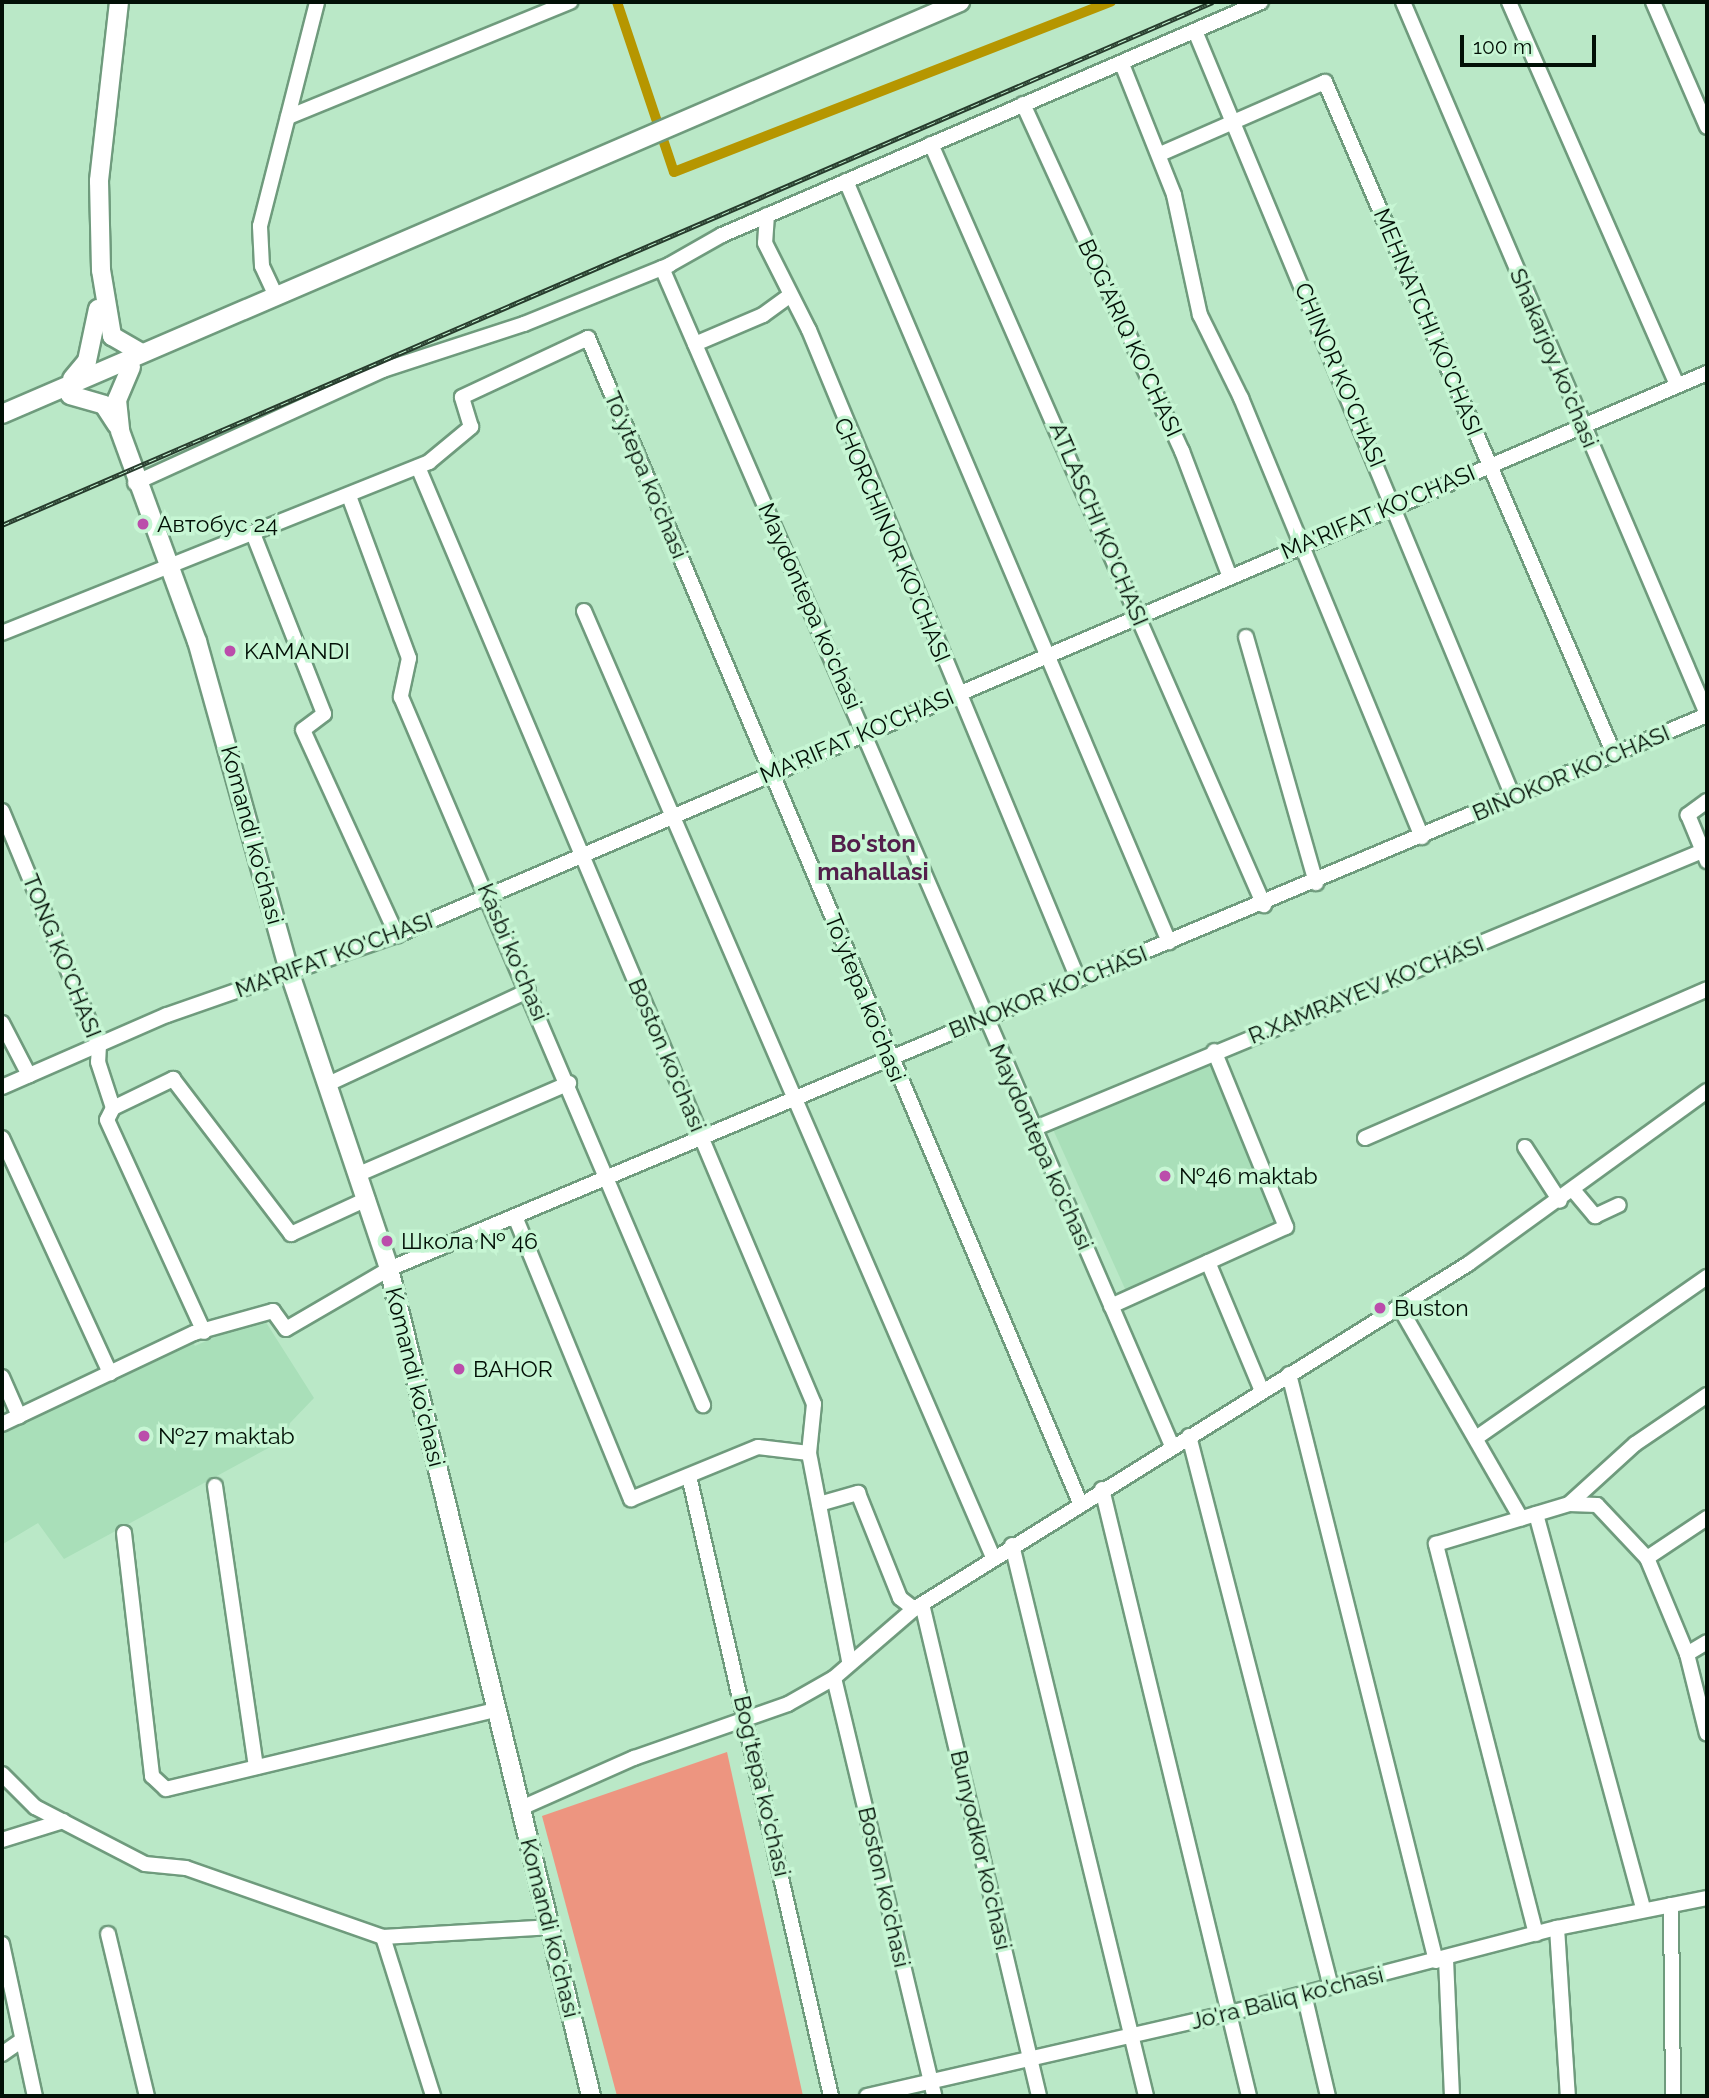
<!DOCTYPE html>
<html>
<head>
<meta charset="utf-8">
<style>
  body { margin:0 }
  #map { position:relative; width:1709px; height:2098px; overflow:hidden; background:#bae8c7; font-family:Raleway,sans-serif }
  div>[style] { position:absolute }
  .built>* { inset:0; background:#a9dfb9 }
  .green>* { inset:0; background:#ed9580 }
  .canal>* { height:10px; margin:-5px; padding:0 5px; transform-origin:5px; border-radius:5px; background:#b69600 }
  .roads { filter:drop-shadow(2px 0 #6f9b7d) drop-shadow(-2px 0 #6f9b7d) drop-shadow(0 2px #6f9b7d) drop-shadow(0 -2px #6f9b7d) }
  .minor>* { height:14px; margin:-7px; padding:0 7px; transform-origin:7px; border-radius:7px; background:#fff }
  .major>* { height:18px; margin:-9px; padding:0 9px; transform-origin:9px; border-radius:9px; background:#fff }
  .rail>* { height:5px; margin-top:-2.5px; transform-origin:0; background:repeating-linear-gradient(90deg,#c7f6d4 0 8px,#263b2c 0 16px); box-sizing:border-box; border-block:2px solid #263b2c }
  .dots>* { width:19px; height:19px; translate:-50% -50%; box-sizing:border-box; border:4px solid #c7f6d4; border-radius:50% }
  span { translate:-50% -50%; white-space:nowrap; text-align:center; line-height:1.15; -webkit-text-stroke:7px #c7f6d4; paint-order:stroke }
  .street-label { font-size:23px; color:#021006 }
  .poi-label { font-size:23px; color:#021006 }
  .left { translate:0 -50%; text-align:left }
  .neighbourhood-label { font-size:24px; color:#531e4b; font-weight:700 }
  .frame { position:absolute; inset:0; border:4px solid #021006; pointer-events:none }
  .scale { position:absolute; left:1460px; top:35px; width:136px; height:32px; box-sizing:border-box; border:4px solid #021006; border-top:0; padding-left:9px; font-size:21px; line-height:24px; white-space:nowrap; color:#021006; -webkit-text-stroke:5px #c7f6d4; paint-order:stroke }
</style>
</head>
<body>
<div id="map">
  <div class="built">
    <i style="clip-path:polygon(1208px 1060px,1278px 1227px,1126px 1291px,1051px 1125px)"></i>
    <i style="clip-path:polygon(262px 1316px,314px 1398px,290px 1423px,285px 1439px,64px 1559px,38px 1523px,3px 1544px,2px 1432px,191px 1339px,195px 1346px)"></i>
  </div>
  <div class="green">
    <i style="clip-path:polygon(727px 1752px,803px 2096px,617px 2096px,542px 1816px)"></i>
  </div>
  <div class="canal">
    <i style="left:617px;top:2px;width:179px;rotate:71.5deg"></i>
    <i style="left:674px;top:172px;width:469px;rotate:-21.3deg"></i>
  </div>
  <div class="roads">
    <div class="minor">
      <i style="left:1403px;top:2px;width:774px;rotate:66.88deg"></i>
      <i style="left:1509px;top:2px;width:418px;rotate:66.3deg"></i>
      <i style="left:1653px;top:2px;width:136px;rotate:66.6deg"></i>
      <i style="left:1195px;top:31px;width:829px;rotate:67.45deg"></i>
      <i style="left:1122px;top:64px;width:141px;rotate:68.3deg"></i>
      <i style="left:1174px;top:195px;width:123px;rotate:77.8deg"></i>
      <i style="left:1200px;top:315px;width:93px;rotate:63.7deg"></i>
      <i style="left:1241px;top:398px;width:475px;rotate:67.6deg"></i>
      <i style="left:1023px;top:104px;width:382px;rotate:65.4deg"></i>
      <i style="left:1182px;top:451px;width:133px;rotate:69.2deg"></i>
      <i style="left:288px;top:117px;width:305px;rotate:-22.2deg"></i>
      <i style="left:931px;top:144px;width:831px;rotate:66.37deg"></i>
      <i style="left:1160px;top:154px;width:180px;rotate:-23.6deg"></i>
      <i style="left:1325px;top:82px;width:732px;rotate:66.73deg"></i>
      <i style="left:846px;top:181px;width:827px;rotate:67deg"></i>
      <i style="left:767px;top:215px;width:28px;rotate:94deg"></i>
      <i style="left:765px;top:243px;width:97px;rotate:63.2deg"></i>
      <i style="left:809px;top:330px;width:703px;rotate:67.49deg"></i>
      <i style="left:662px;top:268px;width:1284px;rotate:66.59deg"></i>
      <i style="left:275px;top:294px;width:31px;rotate:-115deg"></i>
      <i style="left:262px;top:266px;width:40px;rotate:-92.9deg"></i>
      <i style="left:260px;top:226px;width:231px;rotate:-75.7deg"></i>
      <i style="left:695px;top:344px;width:74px;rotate:-23.1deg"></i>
      <i style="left:763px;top:315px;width:34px;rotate:-36deg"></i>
      <i style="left:418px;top:467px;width:1017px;rotate:67.09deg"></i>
      <i style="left:814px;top:1404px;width:49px;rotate:95.8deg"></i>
      <i style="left:809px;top:1453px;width:212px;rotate:79.1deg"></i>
      <i style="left:135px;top:483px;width:273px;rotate:-24.5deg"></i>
      <i style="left:383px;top:370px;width:148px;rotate:-18.1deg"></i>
      <i style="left:524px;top:324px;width:157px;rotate:-22.1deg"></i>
      <i style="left:669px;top:265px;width:61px;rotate:-29.5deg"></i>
      <i style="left:722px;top:235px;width:587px;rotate:-23.38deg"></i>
      <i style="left:349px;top:496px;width:173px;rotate:69.7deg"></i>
      <i style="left:409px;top:658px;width:40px;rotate:102deg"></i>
      <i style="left:401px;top:697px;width:770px;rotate:66.9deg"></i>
      <i style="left:254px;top:536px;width:191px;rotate:68.5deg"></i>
      <i style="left:324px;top:714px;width:26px;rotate:143deg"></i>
      <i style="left:303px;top:730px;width:226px;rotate:65.4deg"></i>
      <i style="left:584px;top:611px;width:1031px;rotate:66.62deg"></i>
      <i style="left:2px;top:633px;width:460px;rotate:-21.8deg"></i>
      <i style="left:429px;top:462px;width:55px;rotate:-39.8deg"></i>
      <i style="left:471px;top:427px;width:31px;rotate:-107deg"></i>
      <i style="left:462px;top:397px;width:139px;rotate:-25.1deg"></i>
      <i style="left:588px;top:338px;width:1265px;rotate:67.1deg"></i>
      <i style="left:1246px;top:637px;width:256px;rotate:74.1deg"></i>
      <i style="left:1707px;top:801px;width:24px;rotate:144deg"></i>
      <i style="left:1688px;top:815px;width:50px;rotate:67.6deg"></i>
      <i style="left:2px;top:811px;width:253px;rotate:67.5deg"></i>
      <i style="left:99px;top:1045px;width:17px;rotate:93deg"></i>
      <i style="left:98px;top:1062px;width:48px;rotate:71.9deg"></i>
      <i style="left:113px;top:1108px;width:13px;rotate:117deg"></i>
      <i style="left:107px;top:1120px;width:233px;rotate:65.4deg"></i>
      <i style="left:2px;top:1023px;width:59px;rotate:62.6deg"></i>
      <i style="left:326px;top:1085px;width:223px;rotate:-25deg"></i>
      <i style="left:2px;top:1087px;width:180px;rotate:-23.6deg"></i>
      <i style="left:167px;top:1015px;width:244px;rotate:-19.2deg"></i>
      <i style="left:397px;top:935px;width:1425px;rotate:-23.22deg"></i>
      <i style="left:113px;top:1108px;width:67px;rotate:-25.8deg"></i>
      <i style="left:173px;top:1079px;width:195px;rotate:52.7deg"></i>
      <i style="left:291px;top:1234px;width:84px;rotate:-24.7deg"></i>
      <i style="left:1033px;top:1129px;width:722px;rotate:-22.55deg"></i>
      <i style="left:2px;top:1138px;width:259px;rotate:65.3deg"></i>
      <i style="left:1365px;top:1138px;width:373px;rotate:-23.5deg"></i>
      <i style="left:1525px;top:1147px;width:64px;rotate:57.1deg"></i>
      <i style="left:359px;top:1174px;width:229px;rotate:-23.4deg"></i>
      <i style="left:1574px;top:1191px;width:33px;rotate:50deg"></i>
      <i style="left:1595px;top:1216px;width:26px;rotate:-25deg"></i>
      <i style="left:516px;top:1219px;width:303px;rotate:67.7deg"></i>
      <i style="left:631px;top:1499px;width:137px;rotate:-22.3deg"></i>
      <i style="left:758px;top:1447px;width:51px;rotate:6.7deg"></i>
      <i style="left:1208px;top:1262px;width:140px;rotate:67.3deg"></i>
      <i style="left:1111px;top:1306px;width:192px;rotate:-24.3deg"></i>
      <i style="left:1286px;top:1227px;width:190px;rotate:-112.2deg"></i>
      <i style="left:1399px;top:1306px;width:245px;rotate:60.1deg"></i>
      <i style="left:1289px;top:1374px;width:605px;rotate:75.94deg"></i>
      <i style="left:2px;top:1377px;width:43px;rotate:66.4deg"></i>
      <i style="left:2px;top:1424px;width:212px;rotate:-25.4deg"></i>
      <i style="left:194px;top:1333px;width:82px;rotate:-15.6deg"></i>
      <i style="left:273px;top:1311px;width:22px;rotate:54deg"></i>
      <i style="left:286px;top:1329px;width:119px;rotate:-30.2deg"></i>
      <i style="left:389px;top:1269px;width:1430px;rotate:-22.8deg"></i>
      <i style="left:1189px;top:1436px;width:569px;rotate:75.55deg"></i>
      <i style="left:1476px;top:1438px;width:282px;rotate:-34.9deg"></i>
      <i style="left:689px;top:1476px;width:636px;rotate:77.1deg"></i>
      <i style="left:215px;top:1486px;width:284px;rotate:81.7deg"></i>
      <i style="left:1102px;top:1489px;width:625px;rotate:76.39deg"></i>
      <i style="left:819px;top:1504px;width:41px;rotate:-15.8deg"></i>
      <i style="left:858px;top:1493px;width:113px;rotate:68.2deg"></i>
      <i style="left:900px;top:1598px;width:18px;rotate:38deg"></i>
      <i style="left:1569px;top:1504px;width:89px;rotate:-42.3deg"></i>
      <i style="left:1635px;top:1444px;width:87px;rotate:-34.2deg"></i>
      <i style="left:1536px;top:1514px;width:409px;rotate:74.8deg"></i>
      <i style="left:124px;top:1533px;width:245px;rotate:83.4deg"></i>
      <i style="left:152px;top:1776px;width:19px;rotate:43deg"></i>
      <i style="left:166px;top:1789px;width:339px;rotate:-13.5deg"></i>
      <i style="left:1012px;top:1545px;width:567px;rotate:76.33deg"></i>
      <i style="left:1647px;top:1558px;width:72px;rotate:-33.7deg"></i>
      <i style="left:922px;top:1604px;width:506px;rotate:76.62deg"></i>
      <i style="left:1687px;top:1654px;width:23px;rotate:-31deg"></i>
      <i style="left:834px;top:1678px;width:430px;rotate:76.5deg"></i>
      <i style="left:2px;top:1774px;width:47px;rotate:45deg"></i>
      <i style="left:35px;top:1807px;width:124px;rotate:27.4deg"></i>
      <i style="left:145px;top:1864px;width:41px;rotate:5.6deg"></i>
      <i style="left:186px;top:1868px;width:209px;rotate:19.3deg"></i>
      <i style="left:383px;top:1937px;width:166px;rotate:-3.4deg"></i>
      <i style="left:521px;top:1808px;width:124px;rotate:-23.9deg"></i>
      <i style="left:634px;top:1758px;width:163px;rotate:-19.3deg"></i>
      <i style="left:788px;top:1704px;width:53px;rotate:-29.5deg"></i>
      <i style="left:834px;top:1678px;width:106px;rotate:-40.8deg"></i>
      <i style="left:914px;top:1609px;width:653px;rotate:-31.91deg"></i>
      <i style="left:1468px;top:1264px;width:295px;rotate:-35.9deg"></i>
      <i style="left:2px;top:1840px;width:64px;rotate:-17.3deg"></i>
      <i style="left:1671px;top:1905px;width:191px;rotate:89.4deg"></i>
      <i style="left:1557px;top:1928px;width:168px;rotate:86.3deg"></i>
      <i style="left:108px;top:1934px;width:167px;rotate:76.5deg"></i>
      <i style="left:1536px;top:1934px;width:403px;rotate:-104.4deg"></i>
      <i style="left:1436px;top:1544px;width:139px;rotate:-16.7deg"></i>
      <i style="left:1569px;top:1504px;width:28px;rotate:2deg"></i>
      <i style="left:1597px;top:1505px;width:73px;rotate:46.7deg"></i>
      <i style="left:1647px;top:1558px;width:104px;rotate:67.4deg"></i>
      <i style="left:1687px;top:1654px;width:82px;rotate:76deg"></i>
      <i style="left:383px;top:1937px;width:167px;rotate:72.5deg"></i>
      <i style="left:2px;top:1944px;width:156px;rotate:77.8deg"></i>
      <i style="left:1446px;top:1959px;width:137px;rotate:87.5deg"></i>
      <i style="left:1304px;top:1994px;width:105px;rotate:76.8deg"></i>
      <i style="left:2px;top:2054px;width:24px;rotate:-35deg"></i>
      <i style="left:867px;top:2096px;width:372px;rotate:-12.9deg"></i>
      <i style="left:1230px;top:2013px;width:338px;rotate:-14.6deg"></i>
      <i style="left:1557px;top:1928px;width:153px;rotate:-11.3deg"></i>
    </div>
    <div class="major">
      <i style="left:119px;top:2px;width:180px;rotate:96.4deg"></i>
      <i style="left:99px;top:181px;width:89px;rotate:88.7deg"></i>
      <i style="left:101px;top:270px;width:67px;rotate:80.5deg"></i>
      <i style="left:112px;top:336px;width:32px;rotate:30deg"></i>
      <i style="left:131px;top:367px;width:36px;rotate:113deg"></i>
      <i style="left:117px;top:400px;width:31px;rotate:84deg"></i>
      <i style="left:120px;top:431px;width:224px;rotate:69.9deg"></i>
      <i style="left:197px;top:641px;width:346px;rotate:74.4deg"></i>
      <i style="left:290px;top:974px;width:311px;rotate:71.4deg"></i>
      <i style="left:389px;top:1269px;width:851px;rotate:76.27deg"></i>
      <i style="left:72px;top:379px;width:23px;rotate:-50deg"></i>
      <i style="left:87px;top:361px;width:53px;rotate:-78.1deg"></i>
      <i style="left:70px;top:395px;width:35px;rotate:16deg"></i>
      <i style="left:104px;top:405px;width:24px;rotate:57deg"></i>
      <i style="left:2px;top:414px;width:1043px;rotate:-23.27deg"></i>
    </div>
  </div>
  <div class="rail">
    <i style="left:2px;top:525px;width:1319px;rotate:-23.36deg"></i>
  </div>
  <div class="dots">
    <i style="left:143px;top:524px;background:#bb4dab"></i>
    <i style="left:230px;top:651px;background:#bb4dab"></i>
    <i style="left:1165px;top:1176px;background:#bb4dab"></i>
    <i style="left:387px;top:1241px;background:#bb4dab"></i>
    <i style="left:1380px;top:1308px;background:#bb4dab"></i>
    <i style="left:459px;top:1369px;background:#bb4dab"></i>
    <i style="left:144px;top:1436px;background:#bb4dab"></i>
  </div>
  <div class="street-label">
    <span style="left:1428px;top:322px;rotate:67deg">MEHNATCHI KO'CHASI</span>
    <span style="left:1130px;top:338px;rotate:65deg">BOG'ARIQ KO'CHASI</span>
    <span style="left:1554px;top:358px;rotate:67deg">Shakarjoy ko'chasi</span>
    <span style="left:1340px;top:375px;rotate:67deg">CHINOR KO'CHASI</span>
    <span style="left:646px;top:475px;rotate:67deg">To'ytepa ko'chasi</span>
    <span style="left:1378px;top:512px;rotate:-23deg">MA'RIFAT KO'CHASI</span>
    <span style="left:1099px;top:524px;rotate:67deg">ATLASCHI KO'CHASI</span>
    <span style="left:892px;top:540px;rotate:67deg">CHORCHINOR KO'CHASI</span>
    <span style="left:810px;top:606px;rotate:66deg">Maydontepa ko'chasi</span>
    <span style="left:857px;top:736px;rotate:-23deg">MA'RIFAT KO'CHASI</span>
    <span style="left:1571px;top:773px;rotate:-23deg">BINOKOR KO'CHASI</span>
    <span style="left:252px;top:835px;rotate:75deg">Komandi ko‘chasi</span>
    <span style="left:513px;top:952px;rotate:67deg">Kasbi ko'chasi</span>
    <span style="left:334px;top:955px;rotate:-20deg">MA'RIFAT KO'CHASI</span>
    <span style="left:62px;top:956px;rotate:68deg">TONG KO'CHASI</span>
    <span style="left:1366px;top:990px;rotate:-22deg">R.XAMRAYEV KO'CHASI</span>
    <span style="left:1048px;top:992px;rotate:-22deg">BINOKOR KO'CHASI</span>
    <span style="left:865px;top:998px;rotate:68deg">To'ytepa ko'chasi</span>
    <span style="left:667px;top:1055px;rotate:67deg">Boston ko'chasi</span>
    <span style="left:1041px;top:1147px;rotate:66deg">Maydontepa ko'chasi</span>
    <span style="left:415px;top:1377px;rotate:76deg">Komandi ko‘chasi</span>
    <span style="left:762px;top:1786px;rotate:77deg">Bog'tepa ko'chasi</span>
    <span style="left:981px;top:1850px;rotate:77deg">Bunyodkor ko'chasi</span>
    <span style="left:884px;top:1887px;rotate:77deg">Boston ko'chasi</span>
    <span style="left:550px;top:1928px;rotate:76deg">Komandi ko‘chasi</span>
    <span style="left:1287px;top:1998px;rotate:-14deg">Jo'ra Baliq ko'chasi</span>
  </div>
  <div class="poi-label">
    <span class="left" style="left:157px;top:524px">Автобус 24</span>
    <span class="left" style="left:244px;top:651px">KAMANDI</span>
    <span class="left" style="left:1179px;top:1176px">№46 maktab</span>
    <span class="left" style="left:401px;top:1241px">Школа № 46</span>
    <span class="left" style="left:1394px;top:1308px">Buston</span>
    <span class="left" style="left:473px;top:1369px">BAHOR</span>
    <span class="left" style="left:158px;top:1436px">№27 maktab</span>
  </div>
  <div class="neighbourhood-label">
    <span style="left:873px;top:858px">Bo'ston<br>mahallasi</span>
  </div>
  <div class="frame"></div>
  <div class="scale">100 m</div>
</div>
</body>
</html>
